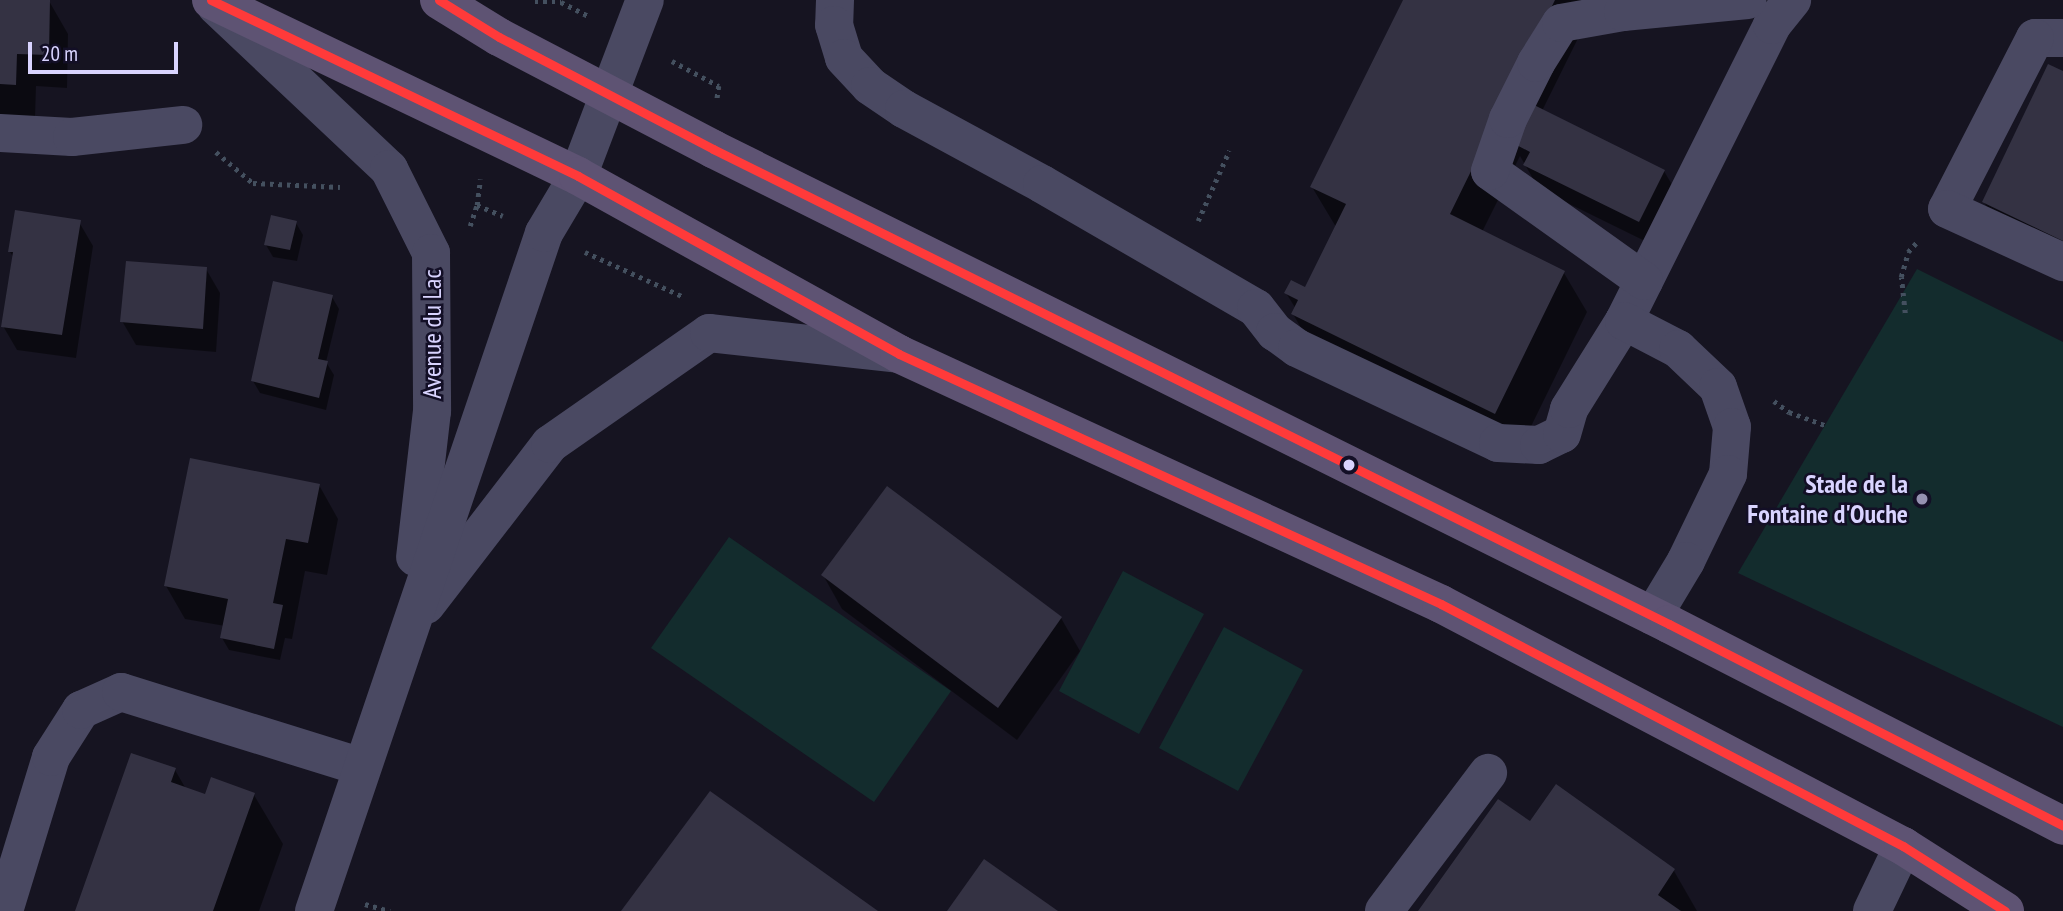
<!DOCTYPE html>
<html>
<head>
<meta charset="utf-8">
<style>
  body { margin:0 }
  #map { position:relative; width:2063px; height:911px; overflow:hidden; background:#161421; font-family:"PT Sans Narrow",sans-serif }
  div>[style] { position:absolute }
  .green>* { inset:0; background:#132c2d }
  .shadow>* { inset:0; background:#0007 }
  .building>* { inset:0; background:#343243 }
  .path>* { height:4.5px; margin-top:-2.25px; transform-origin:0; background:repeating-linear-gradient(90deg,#44505f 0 3.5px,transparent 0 8.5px) }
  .minor>* { height:38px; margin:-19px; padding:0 19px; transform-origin:19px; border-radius:19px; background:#4a4962 }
  .major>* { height:38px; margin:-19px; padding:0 19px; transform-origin:19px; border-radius:19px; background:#5e5373 }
  .bus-1>* { height:9px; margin:-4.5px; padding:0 4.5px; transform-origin:4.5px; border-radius:4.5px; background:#ff3a3a }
  .dots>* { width:19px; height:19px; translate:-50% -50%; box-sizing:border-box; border:4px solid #130f26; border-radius:50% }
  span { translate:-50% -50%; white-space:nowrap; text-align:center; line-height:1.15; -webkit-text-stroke:5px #130f26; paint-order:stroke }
  .street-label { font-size:26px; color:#d9d4ff }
  .poi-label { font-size:26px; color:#d9d4ff; font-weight:700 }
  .right { translate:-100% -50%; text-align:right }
  .scale { position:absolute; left:28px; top:42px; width:150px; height:32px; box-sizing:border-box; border:4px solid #d9d4ff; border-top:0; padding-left:9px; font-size:21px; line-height:24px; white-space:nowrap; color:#d9d4ff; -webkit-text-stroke:5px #130f26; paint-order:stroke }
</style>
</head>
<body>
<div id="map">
  <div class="green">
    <i style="clip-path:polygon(1917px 269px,2063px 342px,2063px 727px,1738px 573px)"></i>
    <i style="clip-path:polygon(729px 537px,951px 691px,874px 802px,651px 648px)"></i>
    <i style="clip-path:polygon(1123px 571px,1204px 614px,1139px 734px,1059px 691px)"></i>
    <i style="clip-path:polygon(1224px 627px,1303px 670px,1238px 791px,1159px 748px)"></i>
  </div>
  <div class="shadow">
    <i style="clip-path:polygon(0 0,49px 1px,68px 34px,67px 88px,36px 86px,35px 118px,0 116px)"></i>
    <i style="clip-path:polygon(1405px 0,1597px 0,1542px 111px,1664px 171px,1678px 195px,1653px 245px,1539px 189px,1520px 156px,1482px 232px,1564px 273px,1587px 312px,1518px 453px,1316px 354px,1293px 314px,1296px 309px,1286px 293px,1306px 289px,1336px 227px,1312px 187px)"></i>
    <i style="clip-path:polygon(2063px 73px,2063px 269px,2007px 241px,1984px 202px)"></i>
    <i style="clip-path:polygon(79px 222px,93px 246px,76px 358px,17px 350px,3px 326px,14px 258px,10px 252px)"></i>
    <i style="clip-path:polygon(296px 223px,303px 235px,297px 261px,273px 257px,266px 245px)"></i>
    <i style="clip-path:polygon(206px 269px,220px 293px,216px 352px,136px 345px,122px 321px)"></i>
    <i style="clip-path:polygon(332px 297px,339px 309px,326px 362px,334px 375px,326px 410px,260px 393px,253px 381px)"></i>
    <i style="clip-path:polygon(319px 485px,338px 519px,327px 575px,305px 571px,292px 639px,285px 638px,280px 660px,229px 650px,222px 638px,225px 626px,185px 619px,166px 586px)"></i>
    <i style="clip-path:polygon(823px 575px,1061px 618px,1080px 651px,1017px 740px,842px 609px)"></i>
    <i style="clip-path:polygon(175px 770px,186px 789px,206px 796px,254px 795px,283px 844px,259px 911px,77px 911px)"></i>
    <i style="clip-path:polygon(1529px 822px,1674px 871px,1697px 911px,1421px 911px)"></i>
  </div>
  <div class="building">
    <i style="clip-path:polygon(0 0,50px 0,49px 55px,17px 54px,16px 85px,0 84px)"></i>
    <i style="clip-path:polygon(1403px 0,1555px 0,1450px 214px,1565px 271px,1495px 414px,1291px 314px,1298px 300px,1284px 293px,1291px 280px,1305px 287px,1346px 204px,1310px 187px)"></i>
    <i style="clip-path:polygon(2048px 64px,2063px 71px,2063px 241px,1982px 202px)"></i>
    <i style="clip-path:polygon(1528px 102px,1665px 170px,1639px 222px,1523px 165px,1530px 152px,1509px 141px)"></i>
    <i style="clip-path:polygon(15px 210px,81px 220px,62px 335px,1px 327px,13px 252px,8px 252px)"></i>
    <i style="clip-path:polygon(271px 215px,297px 221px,290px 250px,264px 245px)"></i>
    <i style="clip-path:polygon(126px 261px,207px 267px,203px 329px,120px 322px)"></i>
    <i style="clip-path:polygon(273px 281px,333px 295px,318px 359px,328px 361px,319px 398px,251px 381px)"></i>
    <i style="clip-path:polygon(190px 458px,320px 484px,308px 543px,286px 539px,273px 603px,283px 605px,274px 649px,220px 638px,228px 599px,164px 586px)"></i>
    <i style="clip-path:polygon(887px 486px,1062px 617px,998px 708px,821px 575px)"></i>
    <i style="clip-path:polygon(131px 753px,176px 768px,171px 782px,205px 794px,211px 777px,255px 793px,213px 911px,75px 911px)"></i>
    <i style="clip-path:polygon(1556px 784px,1675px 869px,1658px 895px,1681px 911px,1418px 911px,1498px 799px,1530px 821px)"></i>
    <i style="clip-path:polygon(710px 791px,878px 911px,621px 911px)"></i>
    <i style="clip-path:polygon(984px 859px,1058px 911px,947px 911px)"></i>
  </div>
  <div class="path">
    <i style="left:535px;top:2px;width:26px"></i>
    <i style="left:561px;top:2px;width:33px;rotate:27deg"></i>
    <i style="left:672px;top:61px;width:53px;rotate:28deg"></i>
    <i style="left:719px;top:86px;width:15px;rotate:98deg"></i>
    <i style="left:216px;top:152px;width:48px;rotate:40deg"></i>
    <i style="left:253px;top:183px;width:87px;rotate:2.6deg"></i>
    <i style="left:477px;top:205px;width:26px;rotate:-83deg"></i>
    <i style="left:1198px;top:221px;width:77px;rotate:-66.1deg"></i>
    <i style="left:470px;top:226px;width:22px;rotate:-72deg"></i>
    <i style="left:477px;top:205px;width:28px;rotate:23deg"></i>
    <i style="left:585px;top:252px;width:107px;rotate:24.4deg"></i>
    <i style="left:1905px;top:313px;width:36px;rotate:-96deg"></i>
    <i style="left:1901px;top:277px;width:26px;rotate:-74deg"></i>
    <i style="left:1908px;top:252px;width:15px;rotate:-48deg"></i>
    <i style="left:1774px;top:401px;width:19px;rotate:36deg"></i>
    <i style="left:1789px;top:412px;width:38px;rotate:20deg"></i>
    <i style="left:365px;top:904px;width:26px;rotate:16deg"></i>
  </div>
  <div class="minor">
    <i style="left:835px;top:0;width:25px;rotate:92deg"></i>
    <i style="left:834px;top:25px;width:34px;rotate:73deg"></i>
    <i style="left:844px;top:58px;width:38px;rotate:47deg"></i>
    <i style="left:870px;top:86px;width:41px;rotate:34.1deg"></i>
    <i style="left:904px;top:109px;width:157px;rotate:28.5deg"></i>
    <i style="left:1042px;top:184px;width:247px;rotate:30.1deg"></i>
    <i style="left:1256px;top:308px;width:31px;rotate:52deg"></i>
    <i style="left:1275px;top:332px;width:27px;rotate:36deg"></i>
    <i style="left:1297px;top:348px;width:222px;rotate:25.3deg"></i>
    <i style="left:1498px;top:443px;width:41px;rotate:2.8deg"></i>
    <i style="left:1539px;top:445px;width:25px;rotate:-26deg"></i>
    <i style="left:1562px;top:434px;width:26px;rotate:-74deg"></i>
    <i style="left:1569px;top:409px;width:104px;rotate:-58deg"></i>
    <i style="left:1624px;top:321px;width:331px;rotate:-63.4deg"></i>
    <i style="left:1772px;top:25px;width:32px;rotate:-51deg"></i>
    <i style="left:216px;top:6px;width:238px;rotate:43.3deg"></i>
    <i style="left:389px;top:169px;width:94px;rotate:63.4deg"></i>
    <i style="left:431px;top:253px;width:158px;rotate:89.6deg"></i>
    <i style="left:432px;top:411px;width:147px;rotate:96.6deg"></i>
    <i style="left:2063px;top:38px;width:28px;rotate:180deg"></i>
    <i style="left:2035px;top:38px;width:192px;rotate:117.2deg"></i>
    <i style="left:1947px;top:209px;width:128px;rotate:24.6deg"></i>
    <i style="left:0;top:133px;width:72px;rotate:3.2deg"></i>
    <i style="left:72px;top:137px;width:112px;rotate:-6.2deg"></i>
    <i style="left:1644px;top:281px;width:189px;rotate:-144.5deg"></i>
    <i style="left:1490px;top:171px;width:55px;rotate:-70.9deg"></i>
    <i style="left:1508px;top:119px;width:63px;rotate:-63.4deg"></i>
    <i style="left:1536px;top:63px;width:47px;rotate:-58deg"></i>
    <i style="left:1561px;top:23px;width:63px;rotate:-10.1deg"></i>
    <i style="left:1623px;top:12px;width:125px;rotate:-5.5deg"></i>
    <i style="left:1624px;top:321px;width:61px;rotate:27.4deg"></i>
    <i style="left:1678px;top:349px;width:55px;rotate:43.5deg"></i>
    <i style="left:1718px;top:387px;width:42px;rotate:70.7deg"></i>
    <i style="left:1732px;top:427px;width:47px;rotate:94.9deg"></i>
    <i style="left:1728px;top:474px;width:97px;rotate:115.8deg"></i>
    <i style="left:1686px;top:561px;width:64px;rotate:121deg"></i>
    <i style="left:426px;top:605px;width:203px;rotate:-52.4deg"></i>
    <i style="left:550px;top:444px;width:194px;rotate:-34.9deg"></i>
    <i style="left:709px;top:333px;width:191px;rotate:6.3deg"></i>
    <i style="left:4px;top:911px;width:161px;rotate:-73deg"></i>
    <i style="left:51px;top:757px;width:56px;rotate:-57.4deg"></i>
    <i style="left:81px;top:710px;width:44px;rotate:-24.2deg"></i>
    <i style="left:121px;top:692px;width:252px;rotate:17.3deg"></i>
    <i style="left:314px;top:911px;width:716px;rotate:-71.26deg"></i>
    <i style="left:544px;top:233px;width:66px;rotate:-59.2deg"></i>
    <i style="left:578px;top:176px;width:188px;rotate:-69.2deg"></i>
    <i style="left:1384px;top:911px;width:173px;rotate:-53deg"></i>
    <i style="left:1872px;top:911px;width:72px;rotate:-64.5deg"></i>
  </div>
  <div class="major">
    <i style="left:211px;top:0;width:407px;rotate:25.6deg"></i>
    <i style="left:578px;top:176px;width:367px;rotate:29deg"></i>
    <i style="left:899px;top:354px;width:597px;rotate:24.76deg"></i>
    <i style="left:1441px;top:604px;width:522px;rotate:27.65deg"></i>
    <i style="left:1903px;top:846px;width:121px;rotate:32.5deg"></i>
    <i style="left:439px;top:0;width:70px;rotate:31.7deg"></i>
    <i style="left:499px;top:37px;width:242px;rotate:27.6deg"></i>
    <i style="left:713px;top:149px;width:1068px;rotate:26.42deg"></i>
    <i style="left:1669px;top:624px;width:443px;rotate:27.1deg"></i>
  </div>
  <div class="bus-1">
    <i style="left:211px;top:0;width:407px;rotate:25.6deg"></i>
    <i style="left:578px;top:176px;width:367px;rotate:29deg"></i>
    <i style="left:899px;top:354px;width:597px;rotate:24.76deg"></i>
    <i style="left:1441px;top:604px;width:522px;rotate:27.65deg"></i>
    <i style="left:1903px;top:846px;width:121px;rotate:32.5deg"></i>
    <i style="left:439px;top:0;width:70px;rotate:31.7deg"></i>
    <i style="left:499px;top:37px;width:242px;rotate:27.6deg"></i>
    <i style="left:713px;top:149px;width:1068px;rotate:26.42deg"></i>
    <i style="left:1669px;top:624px;width:443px;rotate:27.1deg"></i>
  </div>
  <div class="dots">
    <i style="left:1349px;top:465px;background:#d9d4ff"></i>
    <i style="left:1922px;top:499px;background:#9591b1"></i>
  </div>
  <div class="street-label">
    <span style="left:432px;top:334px;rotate:-90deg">Avenue du Lac</span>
  </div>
  <div class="poi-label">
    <span class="right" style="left:1908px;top:499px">Stade de la<br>Fontaine d'Ouche</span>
  </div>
  <div class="scale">20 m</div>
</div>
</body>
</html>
